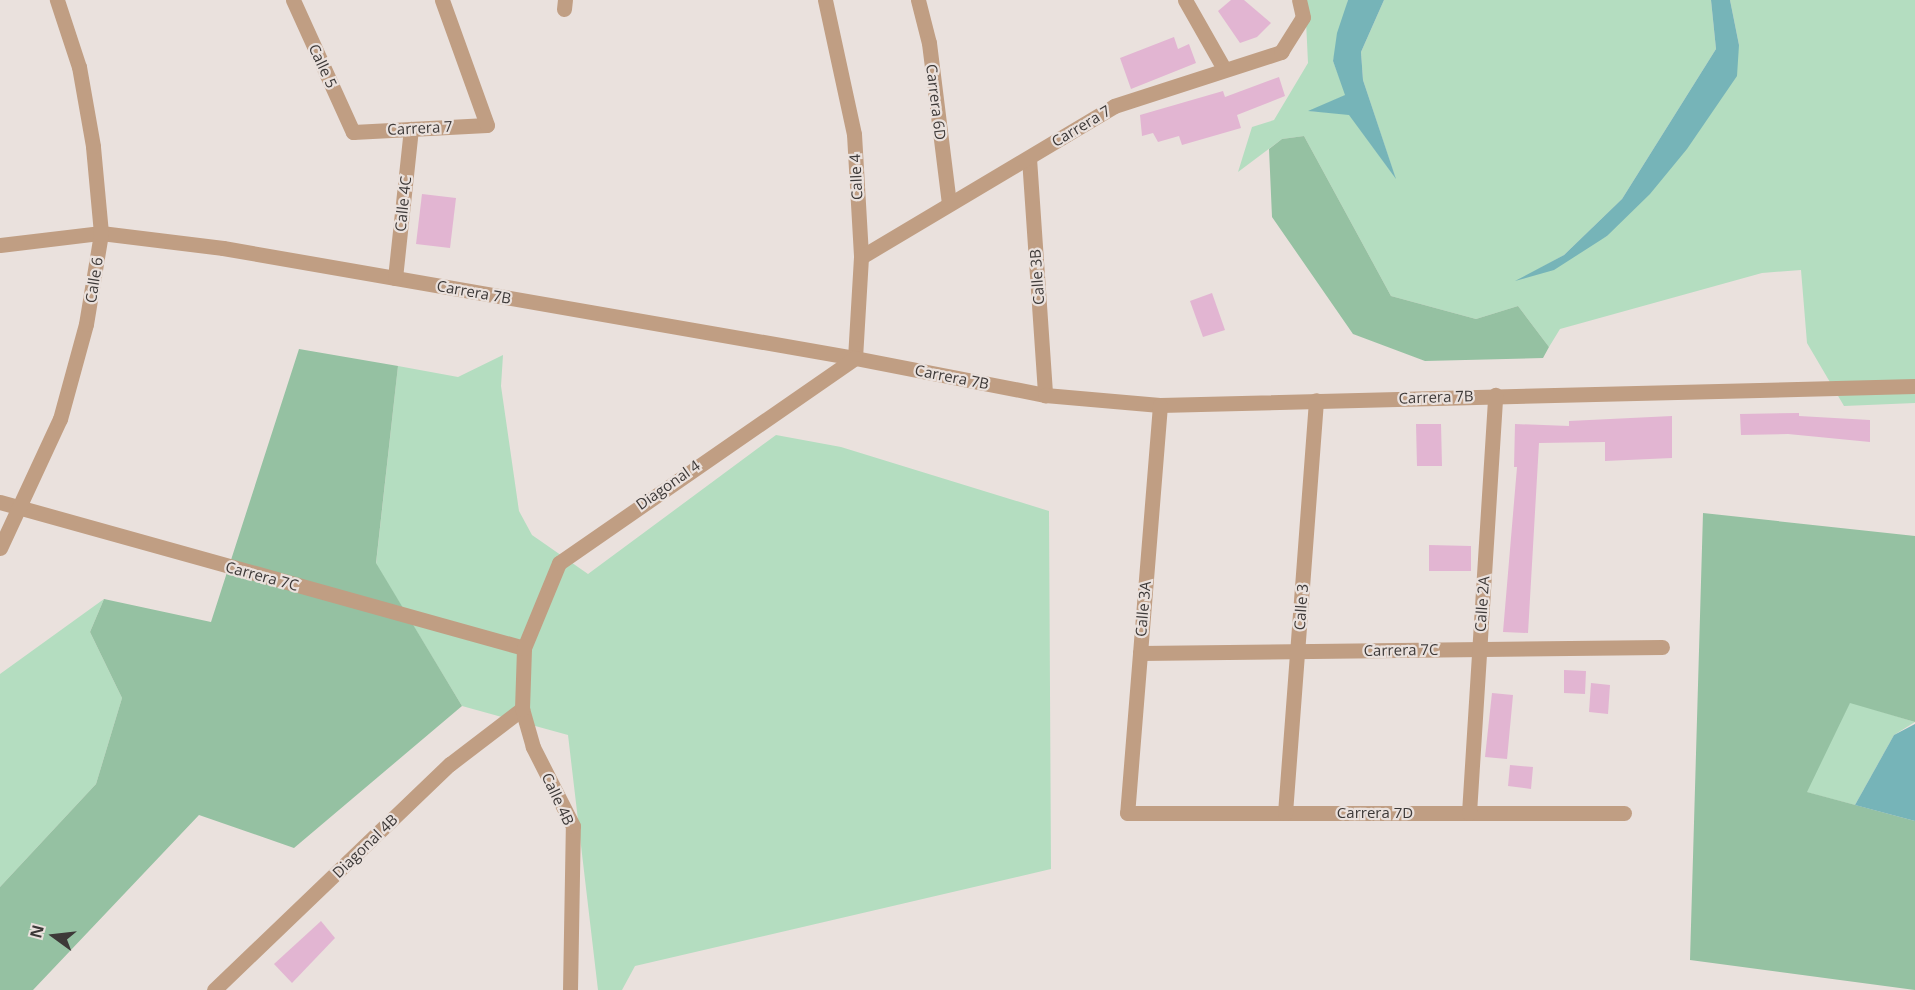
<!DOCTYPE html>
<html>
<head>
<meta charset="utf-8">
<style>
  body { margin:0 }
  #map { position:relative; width:1915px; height:990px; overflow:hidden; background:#eae1dd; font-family:"Open Sans",sans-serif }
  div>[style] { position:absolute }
  .green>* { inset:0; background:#b4ddc0 }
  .forest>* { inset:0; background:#95c1a2 }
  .water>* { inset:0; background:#76b4b8 }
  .building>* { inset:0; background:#e2b5d2 }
  .street>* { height:15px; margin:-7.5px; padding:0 7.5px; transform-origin:7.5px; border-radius:7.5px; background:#c09e83 }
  span { translate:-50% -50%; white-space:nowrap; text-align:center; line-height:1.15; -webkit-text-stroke:4.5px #eae1dd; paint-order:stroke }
  .street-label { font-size:15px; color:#3d3938 }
  .north { position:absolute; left:24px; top:906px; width:60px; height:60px; -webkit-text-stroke:4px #eae1dd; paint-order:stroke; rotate:285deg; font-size:16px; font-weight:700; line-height:24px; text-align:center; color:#3d3938 }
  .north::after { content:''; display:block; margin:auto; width:21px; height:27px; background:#3d3938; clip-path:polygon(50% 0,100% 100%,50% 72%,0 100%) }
</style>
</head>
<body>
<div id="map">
  <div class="green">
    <i style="clip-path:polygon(1305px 0,1348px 0,1333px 61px,1346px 95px,1310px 111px,1349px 114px,1395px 177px,1363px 80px,1361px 52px,1384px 0,1711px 0,1716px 49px,1622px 199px,1564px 255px,1519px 280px,1607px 236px,1739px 45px,1730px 0,1915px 0,1915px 403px,1844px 406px,1807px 343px,1801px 270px,1762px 273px,1560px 329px,1549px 347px,1518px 306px,1476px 319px,1391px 296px,1304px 136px,1282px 139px,1238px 172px,1252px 127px,1274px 120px,1308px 63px)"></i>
    <i style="clip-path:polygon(503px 355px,501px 386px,519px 511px,532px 535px,588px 574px,776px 435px,841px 447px,1049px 511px,1051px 869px,635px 966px,622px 990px,598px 990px,568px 735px,462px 706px,376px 564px,398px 366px,458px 377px)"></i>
    <i style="clip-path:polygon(104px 599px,90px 632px,122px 698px,96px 784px,0 887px,0 674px)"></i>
    <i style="clip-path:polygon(1850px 702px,1915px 722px,1894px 735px,1855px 805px,1806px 792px)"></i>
  </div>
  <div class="forest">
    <i style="clip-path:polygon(1304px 136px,1391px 296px,1476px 319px,1518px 306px,1549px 347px,1543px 358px,1425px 361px,1353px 334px,1272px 217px,1269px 149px,1282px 139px)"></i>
    <i style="clip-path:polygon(299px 349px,398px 366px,376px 563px,462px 706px,294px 848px,199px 815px,33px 990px,0 990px,0 887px,96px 784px,122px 698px,90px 632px,104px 599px,211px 622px)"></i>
    <i style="clip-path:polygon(1703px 513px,1915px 536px,1915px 722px,1850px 703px,1807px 792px,1915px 821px,1915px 990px,1690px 960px)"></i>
  </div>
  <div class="water">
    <i style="clip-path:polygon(1348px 0,1384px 0,1361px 52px,1363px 80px,1396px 179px,1349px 115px,1308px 111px,1345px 95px,1333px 61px,1337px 33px)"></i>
    <i style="clip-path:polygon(1711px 0,1730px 0,1739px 45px,1737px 76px,1687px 149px,1650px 194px,1607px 236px,1554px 270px,1515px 281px,1564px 255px,1622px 199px,1716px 49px)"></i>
    <i style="clip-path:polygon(1915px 724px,1915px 821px,1855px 805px,1894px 735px)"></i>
  </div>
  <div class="building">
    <i style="clip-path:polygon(1231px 0,1244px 0,1271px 23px,1257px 37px,1240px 43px,1218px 11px)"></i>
    <i style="clip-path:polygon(1174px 37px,1178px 49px,1189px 44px,1196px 63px,1131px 89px,1120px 58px)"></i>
    <i style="clip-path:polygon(1279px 77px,1285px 96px,1237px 115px,1241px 128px,1182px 145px,1179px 136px,1158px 142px,1153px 133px,1142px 136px,1140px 115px,1223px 91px,1225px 97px)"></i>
    <i style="clip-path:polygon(422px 194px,456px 198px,450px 248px,416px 244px)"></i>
    <i style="clip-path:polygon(1212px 293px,1225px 330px,1203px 337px,1190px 301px)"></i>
    <i style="clip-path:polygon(1799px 413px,1799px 416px,1870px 420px,1870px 442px,1788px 434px,1741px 435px,1740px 414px)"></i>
    <i style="clip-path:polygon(1672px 416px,1672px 458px,1605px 461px,1605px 442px,1539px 443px,1528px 633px,1503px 632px,1517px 467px,1514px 467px,1515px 424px,1569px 426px,1569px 421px)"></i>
    <i style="clip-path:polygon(1416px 424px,1441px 424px,1442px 466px,1417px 466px)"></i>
    <i style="clip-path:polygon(1429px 545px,1471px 546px,1471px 571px,1429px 571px)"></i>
    <i style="clip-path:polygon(1564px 670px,1586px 671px,1585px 694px,1564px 693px)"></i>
    <i style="clip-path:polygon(1591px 683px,1610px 685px,1608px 714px,1589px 712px)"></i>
    <i style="clip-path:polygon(1492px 693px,1513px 695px,1507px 759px,1485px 757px)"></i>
    <i style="clip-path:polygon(1510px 765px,1533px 767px,1531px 789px,1508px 786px)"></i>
    <i style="clip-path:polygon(321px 921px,335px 938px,292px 983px,274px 964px)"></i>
  </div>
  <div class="street">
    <i style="left:293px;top:0;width:145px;rotate:65.6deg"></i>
    <i style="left:353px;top:132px;width:134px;rotate:-3deg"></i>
    <i style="left:487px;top:125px;width:133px;rotate:-109.8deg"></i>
    <i style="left:825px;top:0;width:137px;rotate:77.8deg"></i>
    <i style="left:854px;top:134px;width:123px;rotate:86.7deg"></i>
    <i style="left:861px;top:257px;width:101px;rotate:93.4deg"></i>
    <i style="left:918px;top:0;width:44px;rotate:75.7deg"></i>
    <i style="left:929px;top:43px;width:162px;rotate:82.9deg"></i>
    <i style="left:1185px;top:0;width:77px;rotate:60.4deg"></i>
    <i style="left:564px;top:9px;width:9px;rotate:-84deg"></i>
    <i style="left:1029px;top:158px;width:238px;rotate:86.1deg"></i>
    <i style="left:0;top:245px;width:102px;rotate:-6.8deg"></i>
    <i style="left:101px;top:233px;width:123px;rotate:7deg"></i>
    <i style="left:223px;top:248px;width:642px;rotate:9.87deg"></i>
    <i style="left:855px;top:358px;width:194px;rotate:11deg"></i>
    <i style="left:1045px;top:395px;width:115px;rotate:5deg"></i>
    <i style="left:1160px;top:405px;width:755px;rotate:-1.44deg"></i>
    <i style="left:861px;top:257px;width:295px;rotate:-30.8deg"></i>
    <i style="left:1114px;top:106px;width:176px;rotate:-17.9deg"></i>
    <i style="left:1281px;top:52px;width:41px;rotate:-57.8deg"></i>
    <i style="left:1303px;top:17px;width:17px;rotate:-103deg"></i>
    <i style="left:395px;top:278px;width:150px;rotate:-83.9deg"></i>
    <i style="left:1160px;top:405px;width:409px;rotate:94.6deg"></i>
    <i style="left:1127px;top:813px;width:497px"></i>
    <i style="left:0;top:502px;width:544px;rotate:15.57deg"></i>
    <i style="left:0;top:548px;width:142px;rotate:-65.1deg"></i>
    <i style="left:60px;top:419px;width:98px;rotate:-74.7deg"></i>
    <i style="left:86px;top:324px;width:92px;rotate:-80.6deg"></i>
    <i style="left:101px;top:233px;width:87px;rotate:-95.3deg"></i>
    <i style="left:93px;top:146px;width:80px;rotate:-100deg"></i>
    <i style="left:79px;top:67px;width:71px;rotate:-108.2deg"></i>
    <i style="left:1140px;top:653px;width:522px;rotate:-0.66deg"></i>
    <i style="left:1285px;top:813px;width:414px;rotate:-85.7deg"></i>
    <i style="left:1469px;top:813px;width:419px;rotate:-86.4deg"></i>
    <i style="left:214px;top:990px;width:327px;rotate:-43.8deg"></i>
    <i style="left:450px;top:764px;width:91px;rotate:-37.4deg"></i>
    <i style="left:570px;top:990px;width:164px;rotate:-89deg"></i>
    <i style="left:573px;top:826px;width:89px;rotate:-116.9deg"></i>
    <i style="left:533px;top:747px;width:40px;rotate:-106deg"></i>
    <i style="left:522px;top:709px;width:61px;rotate:-88.1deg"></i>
    <i style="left:524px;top:648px;width:92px;rotate:-67.6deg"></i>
    <i style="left:559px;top:563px;width:360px;rotate:-34.7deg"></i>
  </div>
  <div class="street-label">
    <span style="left:323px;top:66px;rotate:65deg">Calle 5</span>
    <span style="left:936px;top:102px;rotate:83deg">Carrera 6D</span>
    <span style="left:1081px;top:126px;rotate:-31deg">Carrera 7</span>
    <span style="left:420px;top:128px;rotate:-3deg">Carrera 7</span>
    <span style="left:856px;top:177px;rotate:-93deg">Calle 4</span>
    <span style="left:403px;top:204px;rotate:-84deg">Calle 4C</span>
    <span style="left:1037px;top:277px;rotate:-94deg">Calle 3B</span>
    <span style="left:94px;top:280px;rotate:-81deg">Calle 6</span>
    <span style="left:474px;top:292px;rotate:10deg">Carrera 7B</span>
    <span style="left:952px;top:377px;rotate:11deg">Carrera 7B</span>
    <span style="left:1436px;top:397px;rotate:-2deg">Carrera 7B</span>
    <span style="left:668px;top:485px;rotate:-35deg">Diagonal 4</span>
    <span style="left:262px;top:576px;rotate:15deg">Carrera 7C</span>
    <span style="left:1482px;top:604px;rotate:-86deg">Calle 2A</span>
    <span style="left:1301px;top:607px;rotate:-86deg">Calle 3</span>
    <span style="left:1143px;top:609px;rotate:-85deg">Calle 3A</span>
    <span style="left:1401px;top:650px;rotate:-1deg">Carrera 7C</span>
    <span style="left:558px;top:799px;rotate:65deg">Calle 4B</span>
    <span style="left:1375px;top:813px">Carrera 7D</span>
    <span style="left:365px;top:846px;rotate:-44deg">Diagonal 4B</span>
  </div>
  <div class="north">N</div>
</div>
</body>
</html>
